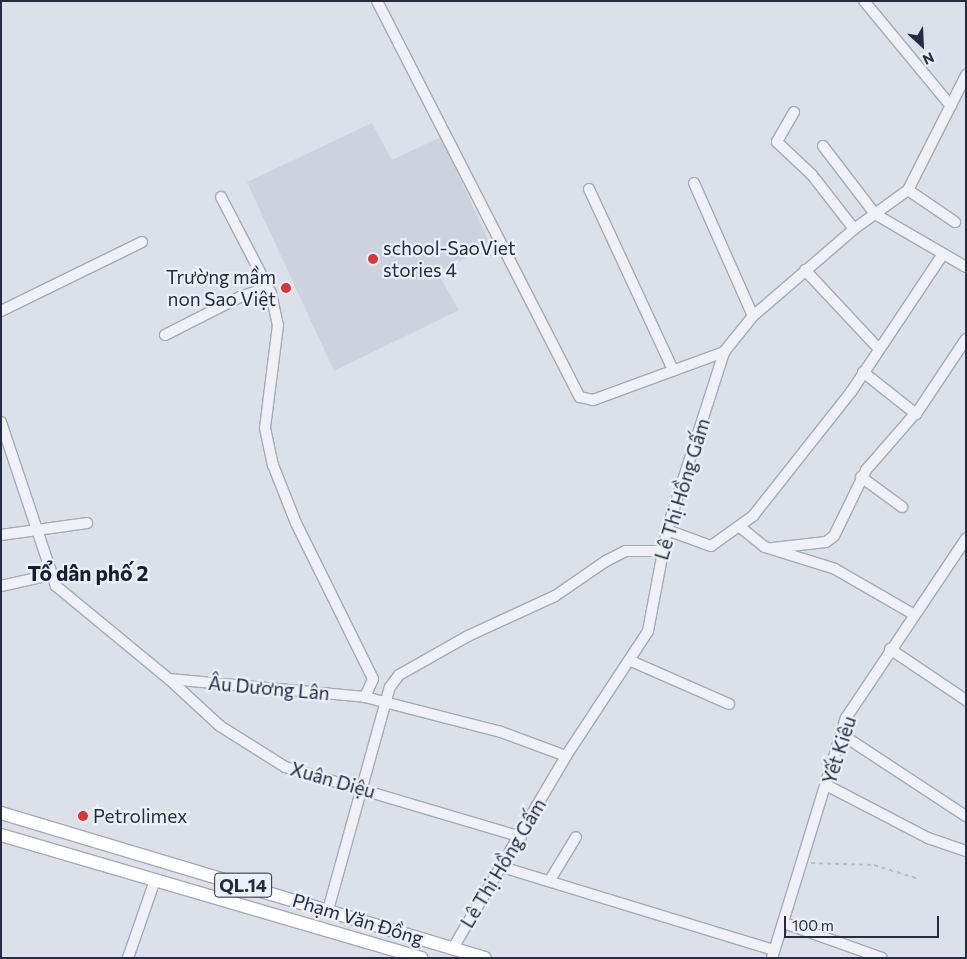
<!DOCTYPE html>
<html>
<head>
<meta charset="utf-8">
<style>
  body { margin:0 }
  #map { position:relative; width:967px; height:959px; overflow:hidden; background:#dce0e8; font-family:Commissioner,sans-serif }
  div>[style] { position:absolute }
  .built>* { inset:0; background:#ced2dd }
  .path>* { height:2px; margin-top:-1px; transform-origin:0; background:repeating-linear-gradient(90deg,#babec7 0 4px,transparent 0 8px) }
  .roads { filter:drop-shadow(1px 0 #a5aab6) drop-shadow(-1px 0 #a5aab6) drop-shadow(0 1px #a5aab6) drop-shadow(0 -1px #a5aab6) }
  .minor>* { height:10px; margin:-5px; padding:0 5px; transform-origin:5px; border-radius:5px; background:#eff1f6 }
  .major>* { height:12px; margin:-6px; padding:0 6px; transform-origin:6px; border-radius:6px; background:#fff }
  .dots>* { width:14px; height:14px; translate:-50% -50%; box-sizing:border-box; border:2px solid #eceff6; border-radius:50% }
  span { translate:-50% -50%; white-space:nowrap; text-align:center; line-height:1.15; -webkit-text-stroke:4.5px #eceff6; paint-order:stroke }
  .shield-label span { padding:1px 4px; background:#eceff6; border:1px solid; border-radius:4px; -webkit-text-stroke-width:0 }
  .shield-label { font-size:18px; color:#252b40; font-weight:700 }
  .poi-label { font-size:19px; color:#252b40 }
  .left { translate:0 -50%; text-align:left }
  .right { translate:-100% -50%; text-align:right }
  .street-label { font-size:19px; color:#252b40 }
  .quarter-label { font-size:21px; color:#171c30; font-weight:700 }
  .frame { position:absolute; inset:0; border:2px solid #252b40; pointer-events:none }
  .north { position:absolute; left:897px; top:20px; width:50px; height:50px; -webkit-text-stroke:4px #eceff6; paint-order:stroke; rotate:155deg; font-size:14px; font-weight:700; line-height:20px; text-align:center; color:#252b40 }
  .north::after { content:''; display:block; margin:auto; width:18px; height:22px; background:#252b40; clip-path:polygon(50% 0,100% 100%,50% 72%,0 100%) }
  .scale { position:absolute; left:784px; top:916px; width:155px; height:22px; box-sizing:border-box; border:2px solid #252b40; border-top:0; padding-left:6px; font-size:15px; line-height:18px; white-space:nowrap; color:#252b40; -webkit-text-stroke:4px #eceff6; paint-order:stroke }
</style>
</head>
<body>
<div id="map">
  <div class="built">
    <i style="clip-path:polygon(372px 123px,392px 160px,441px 137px,491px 246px,437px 272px,459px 310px,334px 371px,247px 182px)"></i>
  </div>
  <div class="path">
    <i style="left:811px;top:863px;width:63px;rotate:1.8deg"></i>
    <i style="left:874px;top:865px;width:47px;rotate:17.3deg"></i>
  </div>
  <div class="roads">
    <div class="minor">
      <i style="left:377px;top:1px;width:445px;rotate:62.9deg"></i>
      <i style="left:580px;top:397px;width:13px;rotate:13deg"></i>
      <i style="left:593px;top:400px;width:140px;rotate:-20.1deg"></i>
      <i style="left:864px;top:1px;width:136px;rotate:50.4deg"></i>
      <i style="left:794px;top:112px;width:34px;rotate:120deg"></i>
      <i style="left:777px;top:142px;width:48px;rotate:43.3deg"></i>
      <i style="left:812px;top:175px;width:68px;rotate:52.1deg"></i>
      <i style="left:823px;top:146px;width:86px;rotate:52.6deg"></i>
      <i style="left:875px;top:214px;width:105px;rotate:30.2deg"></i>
      <i style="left:694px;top:183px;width:145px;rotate:66.1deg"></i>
      <i style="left:589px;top:189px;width:200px;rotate:65.1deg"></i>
      <i style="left:908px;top:190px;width:57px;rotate:34.2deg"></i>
      <i style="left:221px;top:197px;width:108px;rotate:62.5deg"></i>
      <i style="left:805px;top:270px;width:107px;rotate:46.9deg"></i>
      <i style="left:1px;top:311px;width:157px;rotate:-26.1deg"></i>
      <i style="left:165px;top:335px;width:84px;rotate:-26.9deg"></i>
      <i style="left:240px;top:297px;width:18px;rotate:-19deg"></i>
      <i style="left:257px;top:291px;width:14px;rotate:8deg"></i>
      <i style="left:271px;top:293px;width:33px;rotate:78deg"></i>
      <i style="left:278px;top:325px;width:104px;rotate:97.2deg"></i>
      <i style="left:265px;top:428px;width:38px;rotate:78deg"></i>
      <i style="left:273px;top:465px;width:62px;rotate:68.4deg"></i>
      <i style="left:296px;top:523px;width:174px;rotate:63.7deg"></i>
      <i style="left:373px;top:679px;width:20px;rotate:114deg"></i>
      <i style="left:863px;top:372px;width:68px;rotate:38.4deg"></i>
      <i style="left:916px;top:414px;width:90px;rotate:-56.3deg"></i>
      <i style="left:1px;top:422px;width:173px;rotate:71.5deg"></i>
      <i style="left:56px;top:586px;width:146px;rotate:39.5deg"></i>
      <i style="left:169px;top:679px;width:197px;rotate:5.2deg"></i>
      <i style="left:365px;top:697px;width:140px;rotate:14.4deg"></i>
      <i style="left:501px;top:732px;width:69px;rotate:20.3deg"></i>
      <i style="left:861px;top:477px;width:51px;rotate:36.2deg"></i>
      <i style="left:740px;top:527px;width:32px;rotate:39deg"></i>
      <i style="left:765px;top:547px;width:73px;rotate:17.4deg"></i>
      <i style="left:835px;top:569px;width:90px;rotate:30deg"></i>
      <i style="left:667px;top:530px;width:47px;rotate:20deg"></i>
      <i style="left:711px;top:546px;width:52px;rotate:-35.5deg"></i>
      <i style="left:753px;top:516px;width:158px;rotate:-51.7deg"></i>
      <i style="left:851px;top:392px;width:166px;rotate:-56.3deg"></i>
      <i style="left:1px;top:535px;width:87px;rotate:-7.9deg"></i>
      <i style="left:773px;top:548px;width:53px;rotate:-6.5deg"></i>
      <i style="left:826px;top:542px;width:10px;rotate:-37deg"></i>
      <i style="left:834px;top:536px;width:73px;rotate:-64.1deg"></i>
      <i style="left:866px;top:470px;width:70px;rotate:-49deg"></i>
      <i style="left:1px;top:586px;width:50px;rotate:-12.7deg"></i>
      <i style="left:890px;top:649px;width:92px;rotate:33.9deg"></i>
      <i style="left:631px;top:661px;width:107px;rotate:23.7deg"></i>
      <i style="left:169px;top:679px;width:69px;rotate:42.7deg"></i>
      <i style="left:220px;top:726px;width:77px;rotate:32.2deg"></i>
      <i style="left:285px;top:767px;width:246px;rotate:16.5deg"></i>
      <i style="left:841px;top:734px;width:149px;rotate:33.3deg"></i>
      <i style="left:828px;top:786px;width:113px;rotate:27.5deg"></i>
      <i style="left:928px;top:838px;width:40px;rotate:18.9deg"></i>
      <i style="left:502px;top:867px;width:284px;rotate:17deg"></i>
      <i style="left:550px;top:880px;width:50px;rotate:-58.8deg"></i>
      <i style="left:328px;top:910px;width:231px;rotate:-74.5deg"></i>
      <i style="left:390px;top:687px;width:15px;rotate:-53deg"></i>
      <i style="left:399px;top:675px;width:79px;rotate:-29.5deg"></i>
      <i style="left:468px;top:636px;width:96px;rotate:-24.7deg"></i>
      <i style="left:555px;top:596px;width:62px;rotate:-34.5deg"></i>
      <i style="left:606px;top:561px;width:22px;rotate:-27deg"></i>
      <i style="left:626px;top:551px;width:38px"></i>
      <i style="left:784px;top:923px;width:104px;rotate:19.7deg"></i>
      <i style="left:453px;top:948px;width:223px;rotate:-59.5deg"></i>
      <i style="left:566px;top:756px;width:149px;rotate:-56.7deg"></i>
      <i style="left:648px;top:631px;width:103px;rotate:-79.3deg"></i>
      <i style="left:667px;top:530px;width:187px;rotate:-72.2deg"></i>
      <i style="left:724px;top:352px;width:46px;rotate:-51.1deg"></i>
      <i style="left:753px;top:316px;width:133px;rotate:-40.7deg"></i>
      <i style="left:854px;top:229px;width:67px;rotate:-35.8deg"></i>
      <i style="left:908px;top:190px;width:129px;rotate:-63.2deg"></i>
      <i style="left:128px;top:958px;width:83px;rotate:-70.9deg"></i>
      <i style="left:772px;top:958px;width:251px;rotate:-72.9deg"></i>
      <i style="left:846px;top:718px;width:216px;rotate:-56.2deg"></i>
    </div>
    <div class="major">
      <i style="left:1px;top:813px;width:505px;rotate:16.68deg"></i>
      <i style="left:1px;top:835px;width:438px;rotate:16.3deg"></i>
    </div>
  </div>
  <div class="dots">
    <i style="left:373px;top:259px;background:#db3338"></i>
    <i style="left:286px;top:288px;background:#db3338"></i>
    <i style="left:83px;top:816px;background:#db3338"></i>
  </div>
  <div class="shield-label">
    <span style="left:243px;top:885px">QL.14</span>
  </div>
  <div class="poi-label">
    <span class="left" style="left:383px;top:259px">school-SaoViet<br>stories 4</span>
    <span class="right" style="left:276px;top:288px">Trường mầm<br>non Sao Việt</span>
    <span class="left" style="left:93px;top:816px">Petrolimex</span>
  </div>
  <div class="street-label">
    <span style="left:682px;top:489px;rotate:-73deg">Lê Thị Hồng Gấm</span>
    <span style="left:269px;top:688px;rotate:5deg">Âu Dương Lân</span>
    <span style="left:839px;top:750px;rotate:-72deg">Yết Kiêu</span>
    <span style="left:333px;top:780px;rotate:16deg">Xuân Diệu</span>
    <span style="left:503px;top:863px;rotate:-59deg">Lê Thị Hồng Gấm</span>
    <span style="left:358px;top:919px;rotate:17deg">Phạm Văn Đồng</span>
  </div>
  <div class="quarter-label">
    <span style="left:88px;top:573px">Tổ dân phố 2</span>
  </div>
  <div class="frame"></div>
  <div class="north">N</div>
  <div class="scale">100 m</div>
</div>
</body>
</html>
